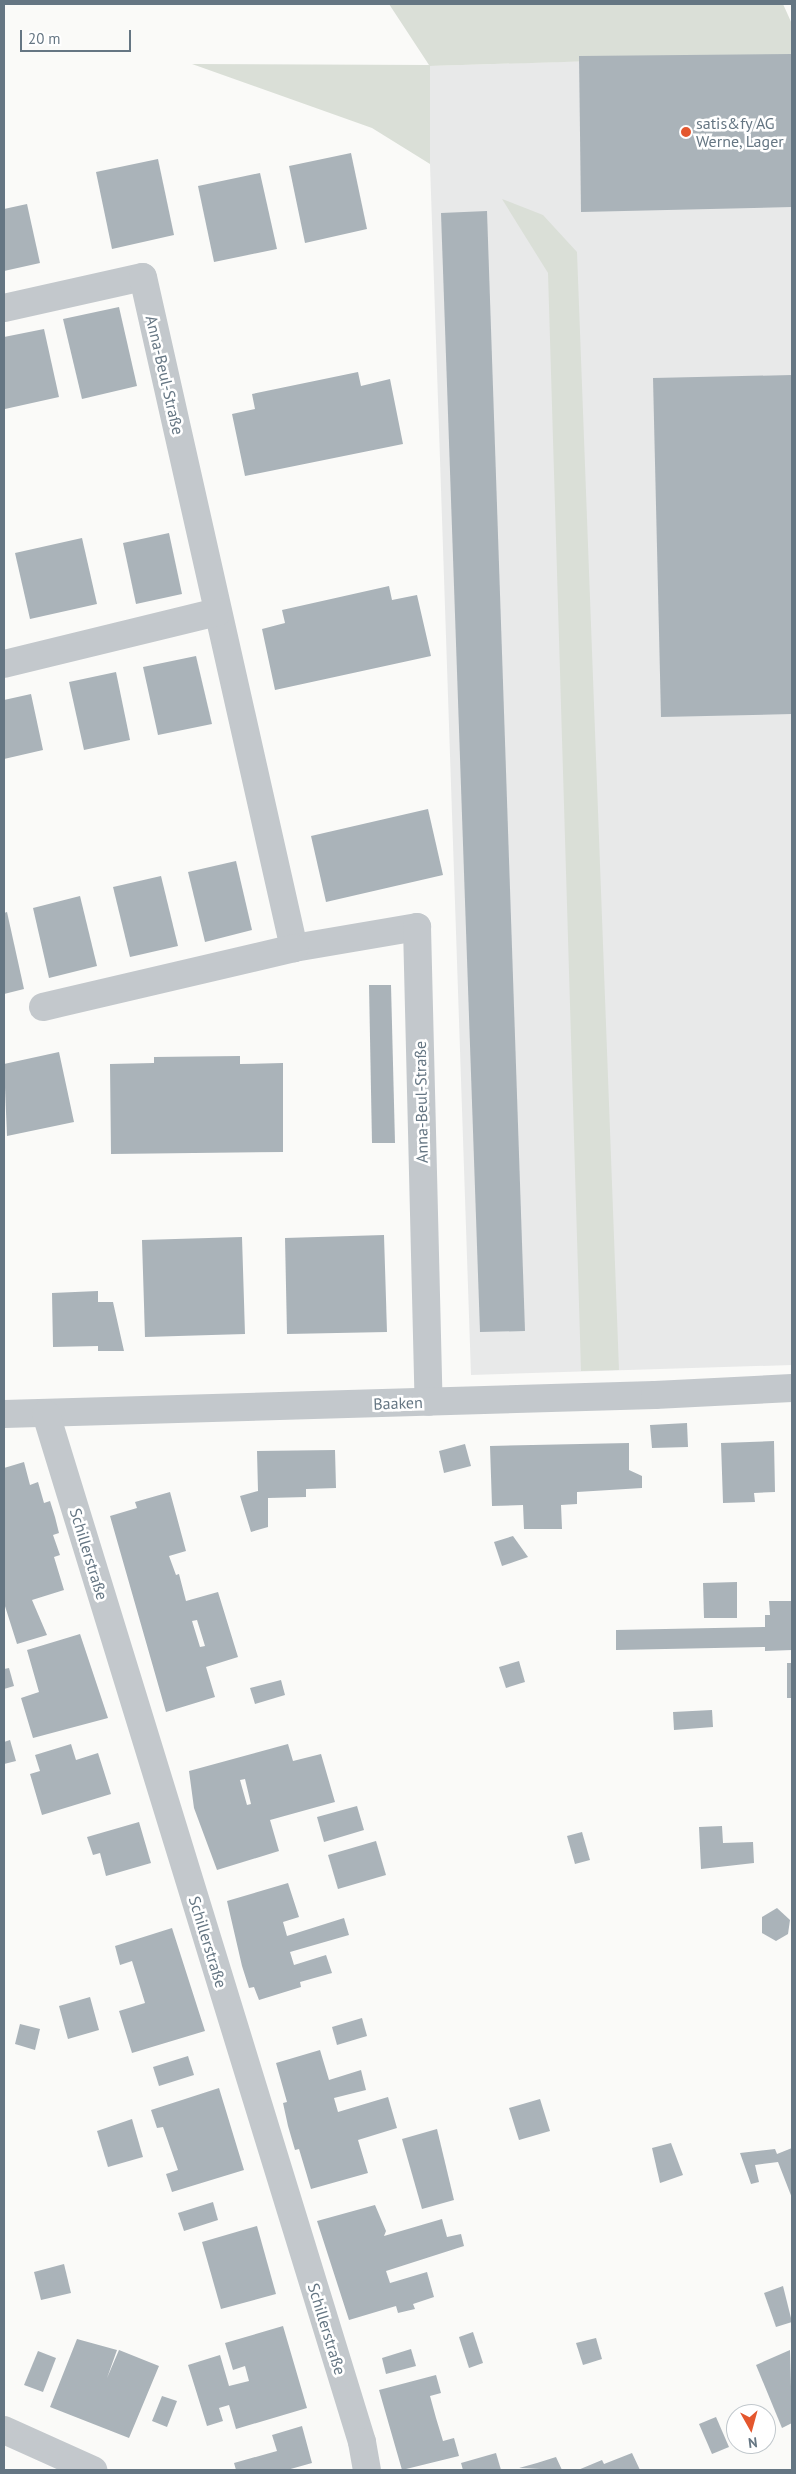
<!DOCTYPE html>
<html>
<head>
<meta charset="utf-8">
<style>
  body { margin:0 }
  #map { position:relative; width:796px; height:2474px; overflow:hidden; background:#fafaf8; font-family:"PT Sans",sans-serif }
  div>[style] { position:absolute }
  .built>* { inset:0; background:#e8e9e9 }
  .green>* { inset:0; background:#dadfd7 }
  .building>* { inset:0; background:#aab3b9 }
  .minor>* { height:28px; margin:-14px; padding:0 14px; transform-origin:14px; border-radius:14px; background:#c3c8cc }
  .dots>* { width:14px; height:14px; translate:-50% -50%; box-sizing:border-box; border:2px solid #fff; border-radius:50% }
  span { translate:-50% -50%; white-space:nowrap; text-align:center; line-height:1.15; -webkit-text-stroke:5px #fff; paint-order:stroke }
  .poi-label { font-size:16px; color:#657683 }
  .left { translate:0 -50%; text-align:left }
  .street-label { font-size:16px; color:#657683 }
  .frame { position:absolute; inset:0; border:5px solid #657683; pointer-events:none }
  .north { position:absolute; left:726px; top:2404px; width:50px; height:50px; box-sizing:border-box; background:#fff; border:1px solid #c1c8cd; border-radius:50%; rotate:173deg; font-size:14px; font-weight:700; line-height:20px; text-align:center; color:#657683 }
  .north::after { content:''; display:block; margin:auto; width:18px; height:22px; background:#e4572e; clip-path:polygon(50% 0,100% 100%,50% 72%,0 100%) }
  .scale { position:absolute; left:20px; top:30px; width:111px; height:22px; box-sizing:border-box; border:2px solid #657683; border-top:0; padding-left:6px; font-size:15px; line-height:18px; white-space:nowrap; color:#657683; -webkit-text-stroke:4px #fff; paint-order:stroke }
</style>
</head>
<body>
<div id="map">
  <div class="built">
    <i style="clip-path:polygon(792px 55px,792px 1365px,471px 1375px,430px 164px,429px 66px)"></i>
  </div>
  <div class="green">
    <i style="clip-path:polygon(389px 4px,783px 4px,792px 24px,792px 55px,430px 66px,430px 164px,372px 128px,192px 64px,429px 65px)"></i>
    <i style="clip-path:polygon(502px 199px,543px 215px,577px 252px,619px 1370px,581px 1371px,548px 273px)"></i>
  </div>
  <div class="building">
    <i style="clip-path:polygon(792px 54px,792px 207px,581px 212px,579px 56px)"></i>
    <i style="clip-path:polygon(351px 153px,367px 229px,305px 243px,289px 166px)"></i>
    <i style="clip-path:polygon(158px 159px,174px 235px,112px 249px,96px 172px)"></i>
    <i style="clip-path:polygon(260px 173px,277px 249px,214px 262px,198px 186px)"></i>
    <i style="clip-path:polygon(27px 204px,40px 263px,4px 271px,4px 209px)"></i>
    <i style="clip-path:polygon(487px 211px,525px 1331px,480px 1332px,441px 213px)"></i>
    <i style="clip-path:polygon(119px 307px,137px 386px,82px 399px,63px 319px)"></i>
    <i style="clip-path:polygon(44px 329px,59px 397px,5px 409px,4px 337px)"></i>
    <i style="clip-path:polygon(358px 372px,361px 386px,390px 379px,403px 444px,245px 476px,232px 414px,255px 409px,252px 394px)"></i>
    <i style="clip-path:polygon(792px 375px,792px 714px,661px 717px,653px 378px)"></i>
    <i style="clip-path:polygon(169px 533px,182px 594px,136px 604px,123px 543px)"></i>
    <i style="clip-path:polygon(82px 538px,97px 604px,30px 619px,15px 553px)"></i>
    <i style="clip-path:polygon(389px 586px,392px 600px,417px 595px,431px 656px,275px 690px,262px 629px,285px 623px,282px 610px)"></i>
    <i style="clip-path:polygon(196px 656px,212px 724px,158px 735px,143px 667px)"></i>
    <i style="clip-path:polygon(116px 672px,130px 740px,84px 750px,69px 682px)"></i>
    <i style="clip-path:polygon(31px 694px,43px 750px,4px 759px,4px 700px)"></i>
    <i style="clip-path:polygon(428px 809px,443px 875px,326px 902px,311px 836px)"></i>
    <i style="clip-path:polygon(236px 861px,252px 930px,205px 942px,188px 872px)"></i>
    <i style="clip-path:polygon(161px 876px,178px 946px,130px 957px,113px 887px)"></i>
    <i style="clip-path:polygon(80px 896px,97px 966px,49px 978px,33px 908px)"></i>
    <i style="clip-path:polygon(7px 912px,24px 989px,4px 994px,4px 913px)"></i>
    <i style="clip-path:polygon(369px 985px,391px 985px,395px 1143px,372px 1143px)"></i>
    <i style="clip-path:polygon(59px 1052px,74px 1122px,7px 1136px,4px 1064px)"></i>
    <i style="clip-path:polygon(240px 1056px,240px 1064px,283px 1063px,283px 1152px,111px 1154px,110px 1064px,154px 1063px,154px 1057px)"></i>
    <i style="clip-path:polygon(384px 1235px,387px 1332px,287px 1334px,285px 1238px)"></i>
    <i style="clip-path:polygon(242px 1237px,245px 1334px,145px 1337px,142px 1240px)"></i>
    <i style="clip-path:polygon(98px 1291px,98px 1302px,113px 1302px,124px 1351px,98px 1351px,98px 1346px,53px 1347px,52px 1293px)"></i>
    <i style="clip-path:polygon(687px 1423px,688px 1447px,652px 1448px,650px 1425px)"></i>
    <i style="clip-path:polygon(774px 1441px,775px 1492px,754px 1493px,755px 1502px,723px 1503px,721px 1443px)"></i>
    <i style="clip-path:polygon(629px 1443px,629px 1470px,642px 1476px,642px 1488px,577px 1492px,577px 1504px,561px 1505px,562px 1529px,524px 1529px,523px 1505px,492px 1506px,490px 1446px)"></i>
    <i style="clip-path:polygon(465px 1444px,471px 1466px,444px 1473px,439px 1451px)"></i>
    <i style="clip-path:polygon(335px 1450px,336px 1488px,306px 1489px,306px 1497px,268px 1498px,268px 1527px,251px 1532px,240px 1496px,258px 1491px,257px 1451px)"></i>
    <i style="clip-path:polygon(24px 1462px,30px 1485px,38px 1482px,44px 1503px,50px 1501px,55px 1517px,59px 1533px,53px 1535px,60px 1555px,54px 1557px,64px 1590px,32px 1600px,47px 1635px,17px 1644px,4px 1603px,4px 1468px)"></i>
    <i style="clip-path:polygon(evenodd,170px 1492px,186px 1551px,169px 1556px,176px 1575px,179px 1574px,186px 1601px,218px 1592px,238px 1657px,206px 1667px,215px 1697px,166px 1712px,110px 1516px,137px 1508px,135px 1502px,170px 1492px,197px 1620px,205px 1646px,200px 1647px,192px 1621px,197px 1620px)"></i>
    <i style="clip-path:polygon(513px 1536px,528px 1557px,502px 1566px,494px 1542px)"></i>
    <i style="clip-path:polygon(737px 1582px,737px 1618px,704px 1618px,703px 1583px)"></i>
    <i style="clip-path:polygon(769px 1601px,792px 1601px,792px 1650px,765px 1651px,765px 1647px,616px 1650px,616px 1630px,765px 1627px,765px 1615px,770px 1615px)"></i>
    <i style="clip-path:polygon(80px 1634px,108px 1718px,33px 1738px,21px 1698px,39px 1692px,27px 1650px)"></i>
    <i style="clip-path:polygon(519px 1661px,525px 1682px,506px 1688px,499px 1667px)"></i>
    <i style="clip-path:polygon(787px 1663px,792px 1663px,792px 1698px,787px 1698px)"></i>
    <i style="clip-path:polygon(9px 1668px,14px 1686px,4px 1689px,4px 1669px)"></i>
    <i style="clip-path:polygon(281px 1680px,285px 1695px,255px 1704px,250px 1688px)"></i>
    <i style="clip-path:polygon(712px 1710px,713px 1727px,674px 1730px,673px 1712px)"></i>
    <i style="clip-path:polygon(10px 1740px,16px 1761px,4px 1764px,4px 1742px)"></i>
    <i style="clip-path:polygon(71px 1744px,76px 1760px,98px 1753px,111px 1794px,42px 1815px,30px 1774px,40px 1771px,35px 1755px)"></i>
    <i style="clip-path:polygon(evenodd,288px 1744px,293px 1761px,321px 1754px,335px 1802px,270px 1820px,279px 1851px,217px 1870px,194px 1808px,189px 1771px,288px 1744px,245px 1779px,251px 1804px,247px 1805px,240px 1780px,245px 1779px)"></i>
    <i style="clip-path:polygon(357px 1806px,364px 1830px,324px 1842px,317px 1817px)"></i>
    <i style="clip-path:polygon(139px 1822px,151px 1863px,106px 1876px,100px 1853px,93px 1855px,87px 1837px)"></i>
    <i style="clip-path:polygon(722px 1826px,723px 1843px,753px 1842px,754px 1863px,701px 1869px,699px 1827px)"></i>
    <i style="clip-path:polygon(582px 1832px,590px 1860px,575px 1864px,567px 1836px)"></i>
    <i style="clip-path:polygon(376px 1841px,386px 1875px,338px 1889px,328px 1855px)"></i>
    <i style="clip-path:polygon(288px 1883px,299px 1917px,283px 1922px,287px 1936px,344px 1918px,349px 1935px,290px 1952px,294px 1965px,326px 1955px,332px 1973px,300px 1982px,301px 1987px,259px 2000px,254px 1987px,249px 1988px,242px 1966px,227px 1901px)"></i>
    <i style="clip-path:polygon(777px 1908px,790px 1920px,788px 1934px,776px 1941px,762px 1933px,762px 1917px)"></i>
    <i style="clip-path:polygon(172px 1928px,205px 2031px,132px 2053px,119px 2011px,145px 2003px,132px 1961px,120px 1965px,115px 1946px)"></i>
    <i style="clip-path:polygon(90px 1997px,99px 2030px,68px 2039px,59px 2006px)"></i>
    <i style="clip-path:polygon(362px 2018px,367px 2036px,337px 2045px,332px 2027px)"></i>
    <i style="clip-path:polygon(20px 2024px,40px 2029px,35px 2050px,15px 2044px)"></i>
    <i style="clip-path:polygon(320px 2050px,329px 2080px,361px 2070px,366px 2090px,334px 2098px,338px 2112px,388px 2097px,397px 2128px,358px 2140px,368px 2173px,311px 2189px,299px 2149px,295px 2150px,288px 2126px,283px 2103px,287px 2102px,276px 2063px)"></i>
    <i style="clip-path:polygon(188px 2056px,194px 2075px,159px 2086px,153px 2067px)"></i>
    <i style="clip-path:polygon(219px 2088px,244px 2170px,172px 2192px,166px 2174px,178px 2170px,163px 2127px,157px 2128px,151px 2110px)"></i>
    <i style="clip-path:polygon(540px 2099px,550px 2131px,519px 2140px,509px 2108px)"></i>
    <i style="clip-path:polygon(132px 2119px,143px 2157px,108px 2167px,97px 2131px)"></i>
    <i style="clip-path:polygon(437px 2129px,454px 2200px,422px 2209px,402px 2139px)"></i>
    <i style="clip-path:polygon(671px 2143px,683px 2175px,660px 2183px,652px 2148px)"></i>
    <i style="clip-path:polygon(792px 2148px,792px 2198px,778px 2162px,755px 2165px,759px 2182px,751px 2184px,740px 2153px,775px 2149px,777px 2154px)"></i>
    <i style="clip-path:polygon(213px 2202px,218px 2220px,184px 2231px,178px 2213px)"></i>
    <i style="clip-path:polygon(375px 2205px,386px 2231px,384px 2236px,442px 2219px,447px 2237px,461px 2234px,464px 2246px,386px 2271px,390px 2283px,427px 2272px,434px 2297px,413px 2304px,415px 2309px,398px 2313px,396px 2306px,349px 2320px,317px 2221px)"></i>
    <i style="clip-path:polygon(257px 2226px,276px 2294px,221px 2309px,202px 2242px)"></i>
    <i style="clip-path:polygon(64px 2264px,71px 2293px,41px 2300px,34px 2272px)"></i>
    <i style="clip-path:polygon(783px 2286px,792px 2322px,776px 2327px,764px 2293px)"></i>
    <i style="clip-path:polygon(283px 2326px,307px 2408px,236px 2429px,229px 2405px,219px 2408px,223px 2421px,207px 2426px,188px 2365px,220px 2355px,229px 2386px,249px 2381px,245px 2366px,233px 2370px,225px 2343px)"></i>
    <i style="clip-path:polygon(473px 2332px,483px 2363px,469px 2368px,459px 2337px)"></i>
    <i style="clip-path:polygon(596px 2338px,602px 2359px,583px 2365px,576px 2343px)"></i>
    <i style="clip-path:polygon(77px 2339px,117px 2350px,107px 2378px,119px 2350px,159px 2366px,129px 2438px,50px 2407px)"></i>
    <i style="clip-path:polygon(411px 2349px,416px 2366px,386px 2374px,382px 2358px)"></i>
    <i style="clip-path:polygon(790px 2350px,792px 2423px,782px 2428px,756px 2365px)"></i>
    <i style="clip-path:polygon(38px 2351px,56px 2358px,43px 2392px,24px 2385px)"></i>
    <i style="clip-path:polygon(436px 2375px,441px 2393px,430px 2396px,436px 2418px,443px 2441px,454px 2438px,459px 2456px,402px 2470px,379px 2390px)"></i>
    <i style="clip-path:polygon(162px 2396px,177px 2401px,167px 2427px,152px 2421px)"></i>
    <i style="clip-path:polygon(716px 2417px,729px 2447px,712px 2454px,699px 2424px)"></i>
    <i style="clip-path:polygon(302px 2426px,312px 2463px,287px 2470px,236px 2470px,234px 2463px,277px 2451px,272px 2435px)"></i>
    <i style="clip-path:polygon(496px 2453px,501px 2470px,463px 2470px,461px 2463px)"></i>
    <i style="clip-path:polygon(632px 2453px,640px 2470px,578px 2470px,602px 2460px,604px 2464px)"></i>
    <i style="clip-path:polygon(556px 2457px,562px 2470px,519px 2468px,537px 2463px)"></i>
  </div>
  <div class="minor">
    <i style="left:4px;top:308px;width:142px;rotate:-12.6deg"></i>
    <i style="left:143px;top:277px;width:688px;rotate:77.32deg"></i>
    <i style="left:294px;top:948px;width:125px;rotate:-9.7deg"></i>
    <i style="left:417px;top:927px;width:475px;rotate:88.6deg"></i>
    <i style="left:4px;top:664px;width:220px;rotate:-13.7deg"></i>
    <i style="left:43px;top:1007px;width:258px;rotate:-13.2deg"></i>
    <i style="left:4px;top:1414px;width:651px;rotate:-1.67deg"></i>
    <i style="left:655px;top:1395px;width:137px;rotate:-2.9deg"></i>
    <i style="left:46px;top:1414px;width:1075px;rotate:72.91deg"></i>
    <i style="left:362px;top:2442px;width:28px;rotate:80deg"></i>
    <i style="left:4px;top:2430px;width:98px;rotate:24.2deg"></i>
  </div>
  <div class="dots">
    <i style="left:686px;top:132px;background:#e4572e"></i>
  </div>
  <div class="poi-label">
    <span class="left" style="left:696px;top:132px">satis&amp;fy AG<br>Werne, Lager</span>
  </div>
  <div class="street-label">
    <span style="left:165px;top:375px;rotate:77deg">Anna-Beul-Straße</span>
    <span style="left:421px;top:1102px;rotate:-91deg">Anna-Beul-Straße</span>
    <span style="left:398px;top:1403px;rotate:-2deg">Baaken</span>
    <span style="left:89px;top:1554px;rotate:73deg">Schillerstraße</span>
    <span style="left:208px;top:1942px;rotate:73deg">Schillerstraße</span>
    <span style="left:327px;top:2329px;rotate:73deg">Schillerstraße</span>
  </div>
  <div class="frame"></div>
  <div class="north">N</div>
  <div class="scale">20 m</div>
</div>
</body>
</html>
